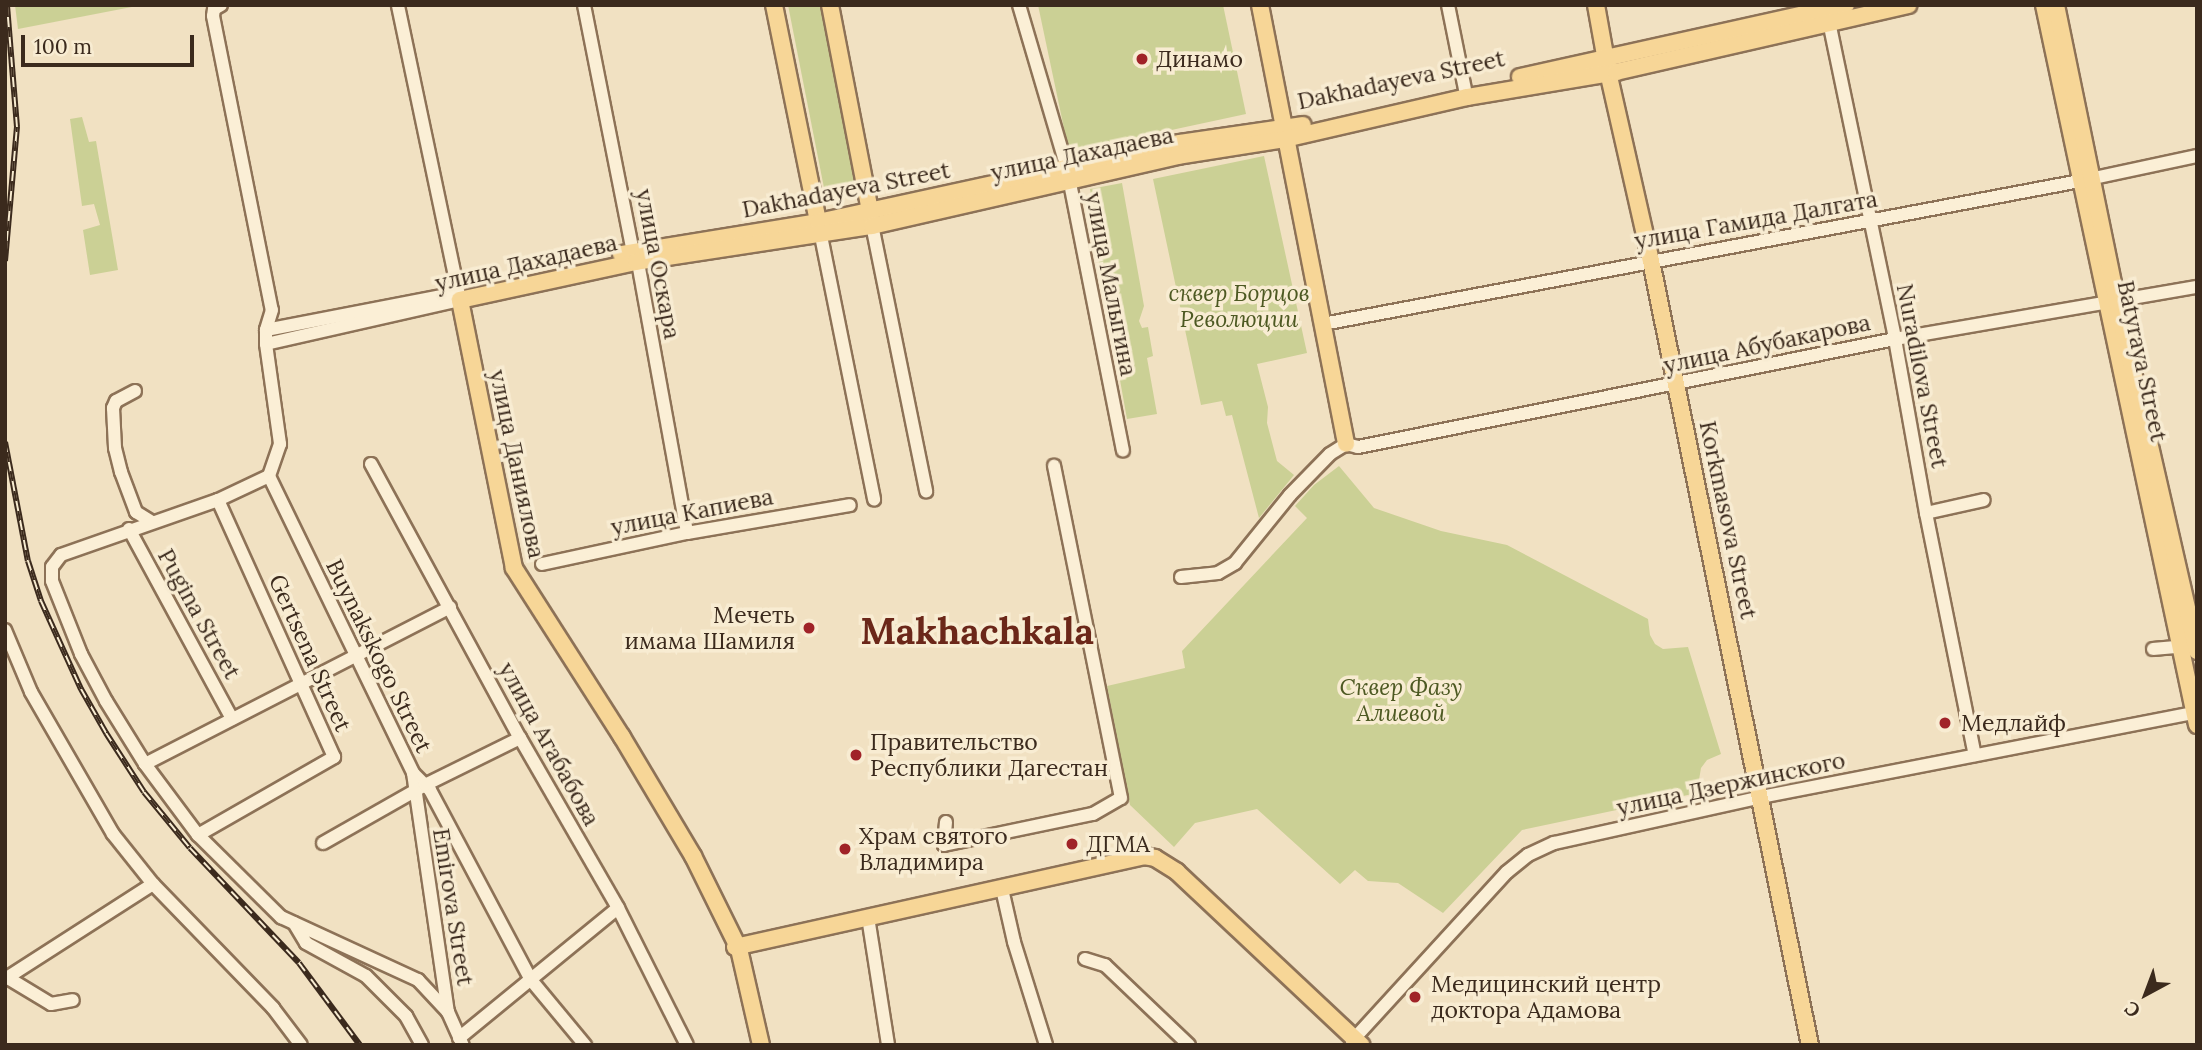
<!DOCTYPE html>
<html>
<head>
<meta charset="utf-8">
<style>
  body { margin:0 }
  #map { position:relative; width:2202px; height:1050px; overflow:hidden; background:#f1e1c2; font-family:Lora,serif }
  div>[style] { position:absolute }
  .green>* { inset:0; background:#cbd095 }
  .roads { filter:drop-shadow(2px 0 #8d7257) drop-shadow(-2px 0 #8d7257) drop-shadow(0 2px #8d7257) drop-shadow(0 -2px #8d7257) }
  .minor>* { height:12px; margin:-6px; padding:0 6px; transform-origin:6px; border-radius:6px; background:#fbefd6 }
  .major>* { height:16px; margin:-8px; padding:0 8px; transform-origin:8px; border-radius:8px; background:#f7d697 }
  .rail>* { height:6px; margin-top:-3px; transform-origin:0; background:repeating-linear-gradient(90deg,#f8ecd2 0 10px,#3b2a1d 0 20px); box-sizing:border-box; border-block:2px solid #3b2a1d }
  .dots>* { width:19px; height:19px; translate:-50% -50%; box-sizing:border-box; border:4px solid #f8ecd2; border-radius:50% }
  span { translate:-50% -50%; white-space:nowrap; text-align:center; line-height:1.15; -webkit-text-stroke:7px #f8ecd2; paint-order:stroke }
  .poi-label { font-size:23px; color:#3b2a1d }
  .left { translate:0 -50%; text-align:left }
  .right { translate:-100% -50%; text-align:right }
  .street-label { font-size:23px; color:#3b2a1d }
  .park-label { font-size:23px; color:#4d5922; font-style:italic }
  .town-label { font-size:37px; color:#6b2719; font-weight:700 }
  .frame { position:absolute; inset:0; border:7px solid #3b2a1d; pointer-events:none }
  .north { position:absolute; left:2111px; top:959px; width:70px; height:70px; -webkit-text-stroke:5px #f8ecd2; paint-order:stroke; rotate:221deg; font-size:19px; font-weight:700; line-height:28px; text-align:center; color:#3b2a1d }
  .north::after { content:''; display:block; margin:auto; width:24px; height:32px; background:#3b2a1d; clip-path:polygon(50% 0,100% 100%,50% 72%,0 100%) }
  .scale { position:absolute; left:21px; top:35px; width:173px; height:32px; box-sizing:border-box; border:4px solid #3b2a1d; border-top:0; padding-left:9px; font-size:21px; line-height:24px; white-space:nowrap; color:#3b2a1d; -webkit-text-stroke:5px #f8ecd2; paint-order:stroke }
</style>
</head>
<body>
<div id="map">
  <div class="green">
    <i style="clip-path:polygon(15px 5px,142px 5px,18px 29px)"></i>
    <i style="clip-path:polygon(788px 5px,820px 5px,857px 192px,826px 198px)"></i>
    <i style="clip-path:polygon(1038px 5px,1223px 5px,1246px 114px,1069px 152px)"></i>
    <i style="clip-path:polygon(82px 117px,89px 142px,96px 141px,118px 270px,90px 275px,83px 230px,100px 225px,94px 204px,82px 206px,70px 119px)"></i>
    <i style="clip-path:polygon(1264px 156px,1307px 353px,1257px 364px,1268px 407px,1267px 423px,1277px 461px,1294px 475px,1259px 518px,1232px 415px,1226px 416px,1222px 401px,1201px 405px,1153px 179px)"></i>
    <i style="clip-path:polygon(1122px 183px,1144px 306px,1139px 321px,1142px 328px,1148px 327px,1153px 356px,1147px 358px,1157px 414px,1127px 419px,1092px 224px,1096px 223px,1090px 189px)"></i>
    <i style="clip-path:polygon(1339px 466px,1374px 508px,1441px 531px,1507px 545px,1648px 619px,1650px 635px,1655px 644px,1663px 649px,1688px 647px,1721px 754px,1707px 760px,1701px 768px,1699px 780px,1702px 792px,1522px 830px,1443px 913px,1398px 883px,1368px 881px,1355px 870px,1340px 884px,1257px 809px,1195px 823px,1174px 847px,1130px 805px,1107px 686px,1185px 668px,1182px 651px,1307px 518px,1295px 506px,1314px 485px)"></i>
  </div>
  <div class="roads">
    <div class="minor">
      <i style="left:221px;top:5px;width:8px;rotate:150deg"></i>
      <i style="left:214px;top:9px;width:7px;rotate:98deg"></i>
      <i style="left:213px;top:16px;width:300px;rotate:78.7deg"></i>
      <i style="left:272px;top:310px;width:21px;rotate:107deg"></i>
      <i style="left:266px;top:330px;width:14px;rotate:90deg"></i>
      <i style="left:266px;top:344px;width:101px;rotate:82deg"></i>
      <i style="left:280px;top:444px;width:34px;rotate:109deg"></i>
      <i style="left:584px;top:5px;width:252px;rotate:78.8deg"></i>
      <i style="left:633px;top:252px;width:17px;rotate:69deg"></i>
      <i style="left:639px;top:268px;width:269px;rotate:79.7deg"></i>
      <i style="left:1019px;top:5px;width:170px;rotate:73.6deg"></i>
      <i style="left:1067px;top:168px;width:288px;rotate:78.8deg"></i>
      <i style="left:1448px;top:5px;width:86px;rotate:78.6deg"></i>
      <i style="left:1828px;top:17px;width:329px;rotate:78.2deg"></i>
      <i style="left:1895px;top:339px;width:177px;rotate:79.9deg"></i>
      <i style="left:1926px;top:513px;width:247px;rotate:78.6deg"></i>
      <i style="left:871px;top:220px;width:277px;rotate:78.5deg"></i>
      <i style="left:819px;top:226px;width:279px;rotate:78.6deg"></i>
      <i style="left:1323px;top:324px;width:770px;rotate:-10.7deg"></i>
      <i style="left:2080px;top:181px;width:120px;rotate:-12.1deg"></i>
      <i style="left:266px;top:330px;width:195px;rotate:-11deg"></i>
      <i style="left:457px;top:293px;width:9px;rotate:-111deg"></i>
      <i style="left:266px;top:344px;width:199px;rotate:-12.8deg"></i>
      <i style="left:460px;top:300px;width:301px;rotate:-101.9deg"></i>
      <i style="left:135px;top:391px;width:21px;rotate:152deg"></i>
      <i style="left:116px;top:401px;width:8px;rotate:113deg"></i>
      <i style="left:113px;top:408px;width:40px;rotate:87.1deg"></i>
      <i style="left:115px;top:448px;width:25px;rotate:76deg"></i>
      <i style="left:121px;top:472px;width:43px;rotate:69.4deg"></i>
      <i style="left:136px;top:512px;width:19px;rotate:32deg"></i>
      <i style="left:371px;top:464px;width:312px;rotate:61.5deg"></i>
      <i style="left:520px;top:738px;width:196px;rotate:60deg"></i>
      <i style="left:618px;top:908px;width:153px;rotate:63.3deg"></i>
      <i style="left:269px;top:476px;width:56px;rotate:154.8deg"></i>
      <i style="left:218px;top:500px;width:166px;rotate:160.7deg"></i>
      <i style="left:61px;top:555px;width:15px;rotate:127deg"></i>
      <i style="left:52px;top:567px;width:14px;rotate:90deg"></i>
      <i style="left:52px;top:581px;width:79px;rotate:68.3deg"></i>
      <i style="left:81px;top:654px;width:53px;rotate:62deg"></i>
      <i style="left:106px;top:701px;width:74px;rotate:58.2deg"></i>
      <i style="left:145px;top:764px;width:89px;rotate:53.3deg"></i>
      <i style="left:198px;top:835px;width:117px;rotate:44.7deg"></i>
      <i style="left:281px;top:917px;width:151px;rotate:24.7deg"></i>
      <i style="left:418px;top:980px;width:44px;rotate:46.8deg"></i>
      <i style="left:269px;top:476px;width:330px;rotate:64.1deg"></i>
      <i style="left:413px;top:773px;width:24px;rotate:45deg"></i>
      <i style="left:430px;top:790px;width:215px;rotate:62deg"></i>
      <i style="left:531px;top:980px;width:85px;rotate:50.3deg"></i>
      <i style="left:1926px;top:513px;width:59px;rotate:-12.6deg"></i>
      <i style="left:129px;top:529px;width:216px;rotate:61.5deg"></i>
      <i style="left:542px;top:564px;width:148px;rotate:-12.1deg"></i>
      <i style="left:687px;top:533px;width:165px;rotate:-9.7deg"></i>
      <i style="left:1181px;top:577px;width:37px;rotate:-6deg"></i>
      <i style="left:1218px;top:573px;width:20px;rotate:-30deg"></i>
      <i style="left:1235px;top:563px;width:87px;rotate:-51deg"></i>
      <i style="left:1290px;top:495px;width:57px;rotate:-45.7deg"></i>
      <i style="left:1330px;top:454px;width:19px;rotate:-32deg"></i>
      <i style="left:1346px;top:444px;width:12px;rotate:14deg"></i>
      <i style="left:1358px;top:447px;width:548px;rotate:-11.37deg"></i>
      <i style="left:1895px;top:339px;width:306px;rotate:-9.8deg"></i>
      <i style="left:5px;top:630px;width:67px;rotate:67.2deg"></i>
      <i style="left:31px;top:692px;width:164px;rotate:60deg"></i>
      <i style="left:113px;top:834px;width:64px;rotate:51.3deg"></i>
      <i style="left:153px;top:884px;width:173px;rotate:45.9deg"></i>
      <i style="left:273px;top:1008px;width:46px;rotate:52.9deg"></i>
      <i style="left:2153px;top:649px;width:34px;rotate:-5deg"></i>
      <i style="left:145px;top:764px;width:343px;rotate:-27.2deg"></i>
      <i style="left:413px;top:773px;width:242px;rotate:81.7deg"></i>
      <i style="left:448px;top:1012px;width:36px;rotate:66deg"></i>
      <i style="left:946px;top:822px;width:23px;rotate:95deg"></i>
      <i style="left:944px;top:845px;width:152px;rotate:-11.8deg"></i>
      <i style="left:1093px;top:814px;width:32px;rotate:-30deg"></i>
      <i style="left:1121px;top:798px;width:339px;rotate:-101.4deg"></i>
      <i style="left:198px;top:835px;width:157px;rotate:-29.8deg"></i>
      <i style="left:334px;top:757px;width:282px;rotate:-114.3deg"></i>
      <i style="left:323px;top:843px;width:117px;rotate:-29.6deg"></i>
      <i style="left:425px;top:785px;width:106px;rotate:-26.3deg"></i>
      <i style="left:1002px;top:889px;width:54px;rotate:77.2deg"></i>
      <i style="left:1014px;top:942px;width:108px;rotate:72.7deg"></i>
      <i style="left:868px;top:917px;width:130px;rotate:81.1deg"></i>
      <i style="left:294px;top:923px;width:23px;rotate:59deg"></i>
      <i style="left:306px;top:943px;width:68px;rotate:28.8deg"></i>
      <i style="left:366px;top:976px;width:57px;rotate:45deg"></i>
      <i style="left:406px;top:1016px;width:33px;rotate:61deg"></i>
      <i style="left:1085px;top:959px;width:21px;rotate:17deg"></i>
      <i style="left:1105px;top:965px;width:116px;rotate:43.6deg"></i>
      <i style="left:8px;top:978px;width:50px;rotate:31.2deg"></i>
      <i style="left:51px;top:1004px;width:22px;rotate:-10deg"></i>
      <i style="left:5px;top:979px;width:176px;rotate:-32.7deg"></i>
      <i style="left:459px;top:1038px;width:205px;rotate:-39.3deg"></i>
      <i style="left:1352px;top:1041px;width:229px;rotate:-47.5deg"></i>
      <i style="left:1507px;top:872px;width:27px;rotate:-39deg"></i>
      <i style="left:1528px;top:855px;width:29px;rotate:-25deg"></i>
      <i style="left:1554px;top:843px;width:212px;rotate:-12.5deg"></i>
      <i style="left:1761px;top:797px;width:444px;rotate:-11deg"></i>
    </div>
    <div class="major">
      <i style="left:774px;top:5px;width:221px;rotate:78.5deg"></i>
      <i style="left:830px;top:5px;width:209px;rotate:79deg"></i>
      <i style="left:1260px;top:5px;width:447px;rotate:78.9deg"></i>
      <i style="left:1596px;top:5px;width:68px;rotate:79.8deg"></i>
      <i style="left:1608px;top:72px;width:194px;rotate:77.2deg"></i>
      <i style="left:1651px;top:261px;width:800px;rotate:78.54deg"></i>
      <i style="left:2044px;top:5px;width:736px;rotate:78deg"></i>
      <i style="left:2056px;top:5px;width:303px;rotate:78.4deg"></i>
      <i style="left:2117px;top:302px;width:358px;rotate:77.1deg"></i>
      <i style="left:1520px;top:77px;width:334px;rotate:-12.5deg"></i>
      <i style="left:621px;top:254px;width:200px;rotate:-9.2deg"></i>
      <i style="left:818px;top:222px;width:370px;rotate:-12.3deg"></i>
      <i style="left:1179px;top:143px;width:125px;rotate:-8.3deg"></i>
      <i style="left:735px;top:947px;width:419px;rotate:-12.5deg"></i>
      <i style="left:1144px;top:856px;width:11px;rotate:10deg"></i>
      <i style="left:1155px;top:858px;width:26px;rotate:32deg"></i>
      <i style="left:1177px;top:872px;width:253px;rotate:43.2deg"></i>
      <i style="left:761px;top:1045px;width:98px;rotate:-102.9deg"></i>
      <i style="left:739px;top:949px;width:104px;rotate:-116.3deg"></i>
      <i style="left:693px;top:856px;width:139px;rotate:-120.8deg"></i>
      <i style="left:622px;top:737px;width:201px;rotate:-122.6deg"></i>
      <i style="left:514px;top:568px;width:273px;rotate:-101.4deg"></i>
      <i style="left:460px;top:300px;width:180px;rotate:-12.2deg"></i>
      <i style="left:636px;top:262px;width:239px;rotate:-8.7deg"></i>
      <i style="left:872px;top:226px;width:313px;rotate:-12.9deg"></i>
      <i style="left:1177px;top:156px;width:109px;rotate:-8.9deg"></i>
      <i style="left:1285px;top:139px;width:187px;rotate:-13deg"></i>
      <i style="left:1467px;top:97px;width:151px;rotate:-9.5deg"></i>
      <i style="left:1616px;top:72px;width:300px;rotate:-12.9deg"></i>
    </div>
  </div>
  <div class="rail">
    <i style="left:5px;top:261px;width:135px;rotate:-84.9deg"></i>
    <i style="left:17px;top:127px;width:122px;rotate:-94.7deg"></i>
    <i style="left:5px;top:442px;width:121px;rotate:79.1deg"></i>
    <i style="left:28px;top:561px;width:42px;rotate:72deg"></i>
    <i style="left:41px;top:601px;width:97px;rotate:65.6deg"></i>
    <i style="left:81px;top:689px;width:51px;rotate:60.4deg"></i>
    <i style="left:106px;top:733px;width:70px;rotate:57.2deg"></i>
    <i style="left:144px;top:792px;width:72px;rotate:50.6deg"></i>
    <i style="left:190px;top:848px;width:158px;rotate:46.5deg"></i>
    <i style="left:299px;top:963px;width:102px;rotate:53.4deg"></i>
  </div>
  <div class="dots">
    <i style="left:1142px;top:59px;background:#a02328"></i>
    <i style="left:809px;top:628px;background:#a02328"></i>
    <i style="left:1945px;top:723px;background:#a02328"></i>
    <i style="left:856px;top:755px;background:#a02328"></i>
    <i style="left:1072px;top:844px;background:#a02328"></i>
    <i style="left:845px;top:849px;background:#a02328"></i>
    <i style="left:1415px;top:997px;background:#a02328"></i>
  </div>
  <div class="poi-label">
    <span class="left" style="left:1156px;top:59px">Динамо</span>
    <span class="right" style="left:795px;top:628px">Мечеть<br>имама Шамиля</span>
    <span class="left" style="left:1961px;top:723px">Медлайф</span>
    <span class="left" style="left:870px;top:755px">Правительство<br>Республики Дагестан</span>
    <span class="left" style="left:859px;top:849px">Храм святого<br>Владимира</span>
    <span class="left" style="left:1086px;top:844px">ДГМА</span>
    <span class="left" style="left:1431px;top:997px">Медицинский центр<br>доктора Адамова</span>
  </div>
  <div class="street-label">
    <span style="left:1401px;top:80px;rotate:-12deg">Dakhadayeva Street</span>
    <span style="left:1082px;top:154px;rotate:-12deg">улица Дахадаева</span>
    <span style="left:846px;top:190px;rotate:-11deg">Dakhadayeva Street</span>
    <span style="left:1756px;top:220px;rotate:-10deg">улица Гамида Далгата</span>
    <span style="left:526px;top:263px;rotate:-13deg">улица Дахадаева</span>
    <span style="left:658px;top:264px;rotate:79deg">улица Оскара</span>
    <span style="left:1111px;top:284px;rotate:79deg">улица Малыгина</span>
    <span style="left:1767px;top:344px;rotate:-12deg">улица Абубакарова</span>
    <span style="left:2142px;top:361px;rotate:78deg">Batyraya Street</span>
    <span style="left:1922px;top:376px;rotate:79deg">Nuradilova Street</span>
    <span style="left:517px;top:464px;rotate:78deg">улица Даниялова</span>
    <span style="left:692px;top:512px;rotate:-11deg">улица Капиева</span>
    <span style="left:1728px;top:520px;rotate:78deg">Korkmasova Street</span>
    <span style="left:199px;top:614px;rotate:61deg">Pugina Street</span>
    <span style="left:310px;top:653px;rotate:66deg">Gertsena Street</span>
    <span style="left:379px;top:656px;rotate:64deg">Buynakskogo Street</span>
    <span style="left:549px;top:744px;rotate:61deg">улица Агабабова</span>
    <span style="left:1731px;top:784px;rotate:-12deg">улица Дзержинского</span>
    <span style="left:453px;top:907px;rotate:81deg">Emirova Street</span>
  </div>
  <div class="park-label">
    <span style="left:1239px;top:306px">сквер Борцов<br>Революции</span>
    <span style="left:1401px;top:700px">Сквер Фазу<br>Алиевой</span>
  </div>
  <div class="town-label">
    <span style="left:977px;top:631px">Makhachkala</span>
  </div>
  <div class="frame"></div>
  <div class="north">С</div>
  <div class="scale">100 m</div>
</div>
</body>
</html>
